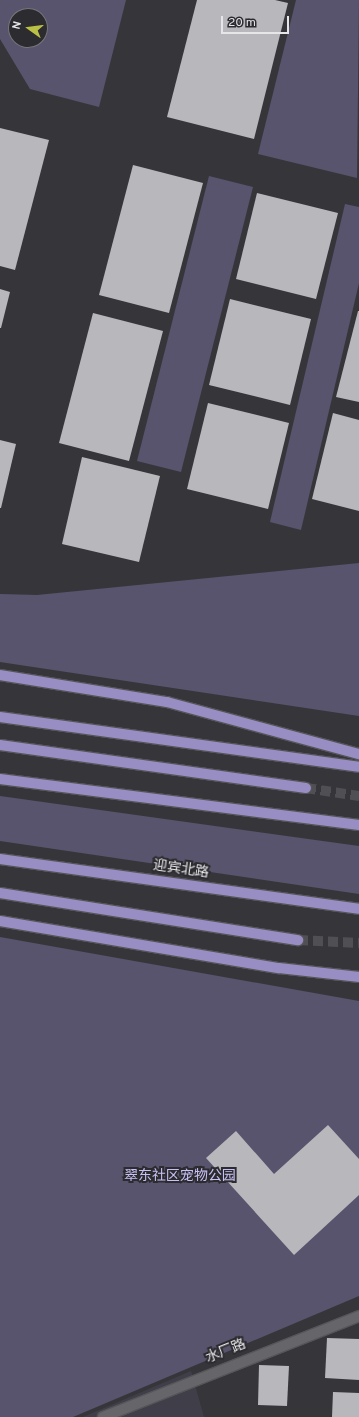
<!DOCTYPE html>
<html>
<head>
<meta charset="utf-8">
<style>
  body { margin:0 }
  #map { position:relative; width:359px; height:1417px; overflow:hidden; background:#36363a; font-family:Overpass,"Noto Sans SC",sans-serif }
  div>[style] { position:absolute }
  .built>* { inset:0; background:#403e48 }
  .green>* { inset:0; background:#58546d }
  .building>* { inset:0; background:#b8b7bc }
  .primary-tunnel>* { height:10px; margin-top:-5px; transform-origin:0; background:repeating-linear-gradient(90deg,#505054 0 10px,transparent 0 15px) }
  .roads { filter:drop-shadow(1px 0 #565559) drop-shadow(-1px 0 #565559) drop-shadow(0 1px #565559) drop-shadow(0 -1px #565559) }
  .lane>* { height:10px; margin:-5px; padding:0 5px; transform-origin:5px; border-radius:5px; background:#66666a }
  .primary>* { height:10px; margin:-5px; padding:0 5px; transform-origin:5px; border-radius:5px; background:#988ec3 }
  span { translate:-50% -50%; white-space:nowrap; text-align:center; line-height:1.15; -webkit-text-stroke:4px #2c2c30; paint-order:stroke }
  .street-label { font-size:14px; color:#e6e6e9 }
  .park-label { font-size:14px; color:#c9c1f5 }
  .north { position:absolute; left:8px; top:8px; width:40px; height:40px; box-sizing:border-box; background:#2c2c30; border:1px solid #76767a; border-radius:50%; rotate:284deg; font-size:11px; font-weight:700; line-height:16px; text-align:center; color:#e6e6e9 }
  .north::after { content:''; display:block; margin:auto; width:14px; height:18px; background:#bac045; clip-path:polygon(50% 0,100% 100%,50% 72%,0 100%) }
  .scale { position:absolute; left:221px; top:16px; width:68px; height:18px; box-sizing:border-box; border:2px solid #e6e6e9; border-top:0; padding-left:5px; font-size:12px; line-height:14px; white-space:nowrap; color:#e6e6e9; -webkit-text-stroke:3px #2c2c30; paint-order:stroke }
</style>
</head>
<body>
<div id="map">
  <div class="built">
    <i style="clip-path:polygon(191px 1371px,204px 1417px,83px 1417px)"></i>
  </div>
  <div class="green">
    <i style="clip-path:polygon(evenodd,0 0,126px 0,99px 107px,30px 89px,0 39px,0 0,16px 16px,40px 16px,40px 40px,16px 40px,16px 16px)"></i>
    <i style="clip-path:polygon(296px 0,359px 0,357px 178px,258px 154px)"></i>
    <i style="clip-path:polygon(209px 176px,253px 187px,181px 472px,137px 461px)"></i>
    <i style="clip-path:polygon(345px 204px,359px 207px,359px 283px,301px 530px,270px 522px)"></i>
    <i style="clip-path:polygon(359px 563px,359px 716px,0 662px,0 594px,37px 595px)"></i>
    <i style="clip-path:polygon(0 796px,359px 846px,359px 894px,0 841px)"></i>
    <i style="clip-path:polygon(0 937px,359px 1001px,359px 1296px,73px 1417px,0 1417px)"></i>
  </div>
  <div class="building">
    <i style="clip-path:polygon(197px 0,275px 0,288px 3px,254px 139px,167px 117px)"></i>
    <i style="clip-path:polygon(0 128px,49px 140px,15px 270px,0 266px)"></i>
    <i style="clip-path:polygon(133px 165px,203px 183px,169px 313px,99px 295px)"></i>
    <i style="clip-path:polygon(257px 193px,338px 213px,316px 299px,236px 279px)"></i>
    <i style="clip-path:polygon(0 289px,10px 292px,1px 328px,0 328px)"></i>
    <i style="clip-path:polygon(230px 299px,311px 319px,290px 405px,209px 385px)"></i>
    <i style="clip-path:polygon(358px 311px,359px 311px,359px 402px,336px 397px)"></i>
    <i style="clip-path:polygon(93px 313px,163px 331px,129px 461px,59px 443px)"></i>
    <i style="clip-path:polygon(208px 403px,289px 423px,268px 509px,187px 489px)"></i>
    <i style="clip-path:polygon(333px 413px,359px 420px,359px 511px,312px 499px)"></i>
    <i style="clip-path:polygon(0 440px,16px 444px,1px 508px,0 508px)"></i>
    <i style="clip-path:polygon(82px 457px,160px 476px,139px 562px,62px 544px)"></i>
    <i style="clip-path:polygon(328px 1125px,359px 1159px,359px 1195px,294px 1255px,206px 1158px,236px 1131px,274px 1174px)"></i>
    <i style="clip-path:polygon(327px 1338px,359px 1339px,359px 1380px,325px 1378px)"></i>
    <i style="clip-path:polygon(259px 1365px,289px 1366px,287px 1406px,258px 1405px)"></i>
    <i style="clip-path:polygon(333px 1392px,359px 1393px,359px 1417px,332px 1417px)"></i>
  </div>
  <div class="primary-tunnel">
    <i style="left:306px;top:788px;width:54px;rotate:8.6deg"></i>
    <i style="left:298px;top:940px;width:61px;rotate:2.8deg"></i>
  </div>
  <div class="roads">
    <div class="lane">
      <i style="left:103px;top:1417px;width:275px;rotate:-21.5deg"></i>
    </div>
    <div class="primary">
      <i style="left:0;top:675px;width:169px;rotate:9.2deg"></i>
      <i style="left:167px;top:702px;width:199px;rotate:15.2deg"></i>
      <i style="left:0;top:717px;width:362px;rotate:7.9deg"></i>
      <i style="left:0;top:745px;width:309px;rotate:8deg"></i>
      <i style="left:0;top:779px;width:362px;rotate:7.3deg"></i>
      <i style="left:0;top:859px;width:362px;rotate:7.9deg"></i>
      <i style="left:0;top:893px;width:302px;rotate:9deg"></i>
      <i style="left:0;top:921px;width:283px;rotate:9.6deg"></i>
      <i style="left:279px;top:968px;width:81px;rotate:6.4deg"></i>
    </div>
  </div>
  <div class="street-label">
    <span style="left:181px;top:870px;rotate:8deg">迎宾北路</span>
    <span style="left:226px;top:1352px;rotate:-22deg">水厂路</span>
  </div>
  <div class="park-label">
    <span style="left:180px;top:1177px">翠东社区宠物公园</span>
  </div>
  <div class="north">N</div>
  <div class="scale">20 m</div>
</div>
</body>
</html>
